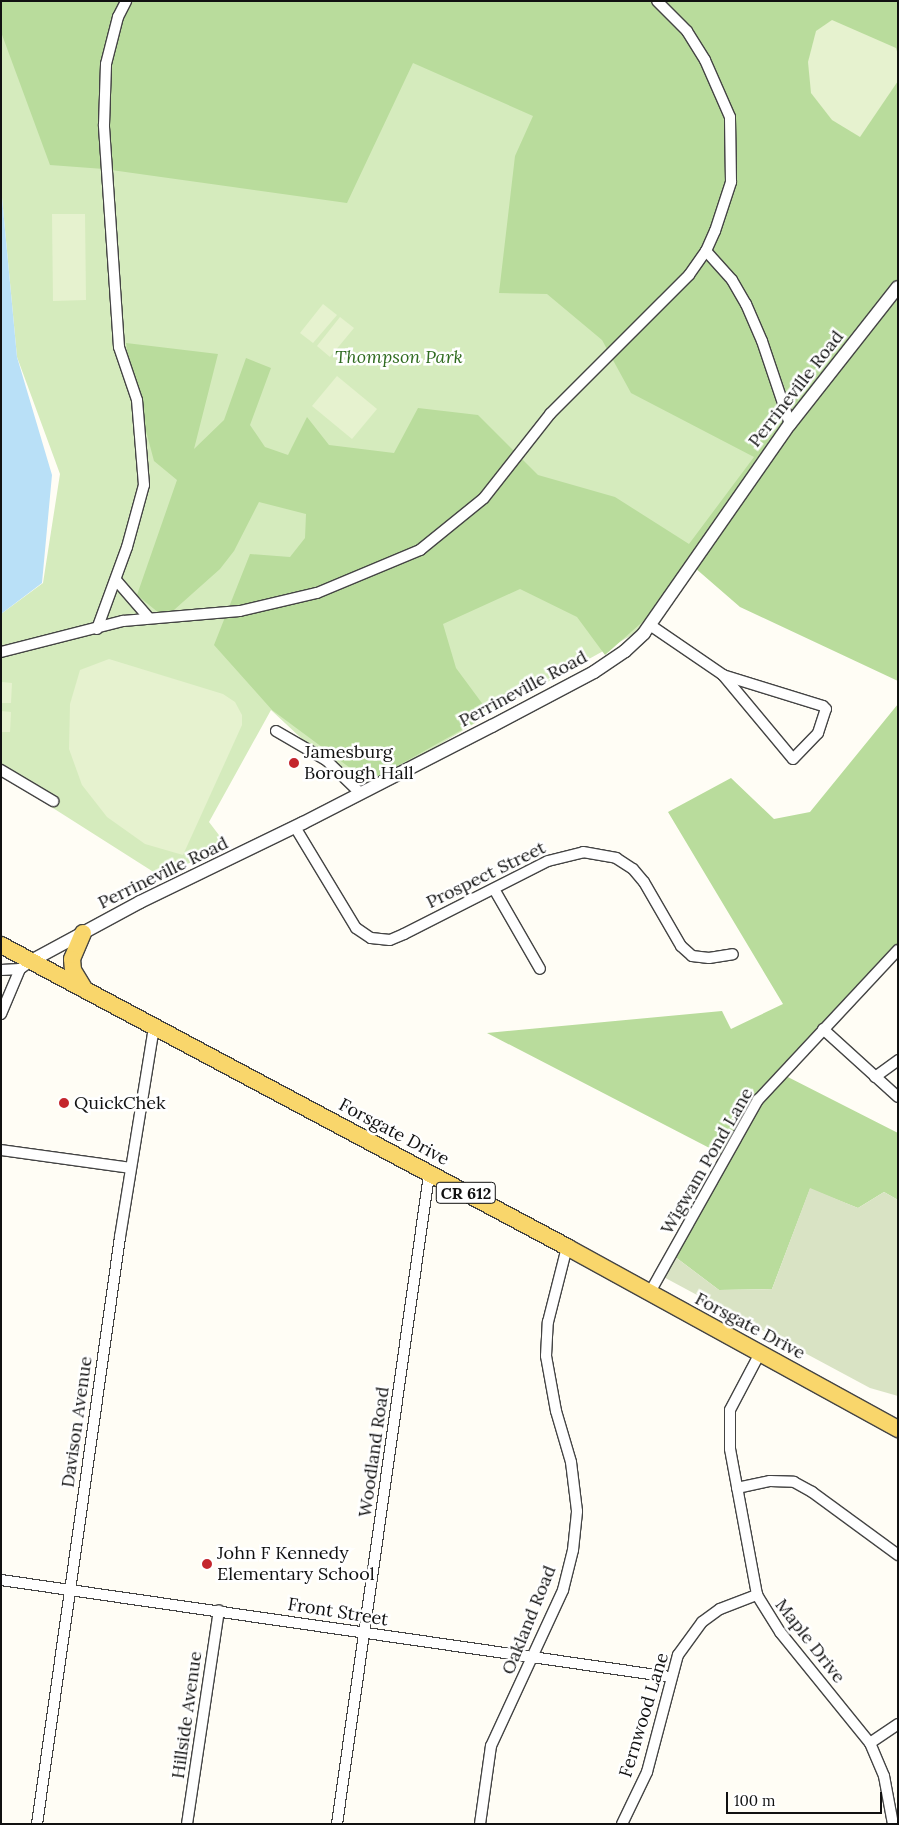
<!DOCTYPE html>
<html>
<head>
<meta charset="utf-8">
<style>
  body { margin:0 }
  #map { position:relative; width:899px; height:1825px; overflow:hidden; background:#fffdf5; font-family:Lora,serif }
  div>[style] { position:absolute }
  .green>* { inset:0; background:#d5ebbd }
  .forest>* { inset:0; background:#b9dc9c }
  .cemetery>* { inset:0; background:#d9e3c4 }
  .pitch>* { inset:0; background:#e6f2cf }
  .water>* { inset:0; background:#b9e0f7 }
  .roads { filter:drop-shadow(1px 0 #444) drop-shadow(-1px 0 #444) drop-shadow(0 1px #444) drop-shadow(0 -1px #444) }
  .minor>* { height:10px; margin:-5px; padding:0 5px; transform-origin:5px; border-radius:5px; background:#fff }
  .tertiary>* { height:12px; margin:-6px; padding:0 6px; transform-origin:6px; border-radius:6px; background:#fff }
  .primary>* { height:16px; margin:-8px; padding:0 8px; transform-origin:8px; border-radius:8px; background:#f9d66b }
  .dots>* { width:14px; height:14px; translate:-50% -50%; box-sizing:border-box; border:2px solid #fff; border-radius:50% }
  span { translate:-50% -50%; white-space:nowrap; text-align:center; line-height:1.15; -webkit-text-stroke:5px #fff; paint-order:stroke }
  .shield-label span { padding:1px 4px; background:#fff; border:1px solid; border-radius:4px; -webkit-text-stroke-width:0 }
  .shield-label { font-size:16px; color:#111; font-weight:700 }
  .park-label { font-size:18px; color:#2f6b1f; font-style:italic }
  .street-label { font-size:18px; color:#111 }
  .poi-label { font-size:18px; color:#111 }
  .left { translate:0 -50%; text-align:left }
  .frame { position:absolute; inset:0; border:2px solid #111; pointer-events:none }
  .scale { position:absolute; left:726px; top:1792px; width:156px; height:22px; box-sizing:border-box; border:2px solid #111; border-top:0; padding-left:6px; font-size:15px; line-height:18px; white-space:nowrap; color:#111; -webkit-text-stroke:4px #fff; paint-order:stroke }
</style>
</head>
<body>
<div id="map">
  <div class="green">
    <i style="clip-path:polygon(1px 1px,898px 1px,898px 292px,650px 625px,490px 714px,360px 793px,271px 710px,209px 822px,225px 843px,163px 878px,1px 775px,1px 614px,43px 583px,60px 474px,17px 357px,1px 187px)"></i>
  </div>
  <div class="forest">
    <i style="clip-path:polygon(1px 1px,898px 1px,898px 681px,740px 607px,687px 561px,648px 617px,605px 655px,577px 617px,520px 589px,443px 624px,456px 668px,490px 714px,369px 782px,272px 710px,214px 645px,250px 554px,290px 557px,305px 538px,306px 514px,259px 502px,234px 551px,220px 569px,165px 618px,137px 595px,177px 480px,154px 461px,130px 371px,126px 343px,218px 354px,194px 449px,224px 420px,246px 358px,271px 368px,250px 425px,265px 447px,288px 455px,307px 417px,329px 445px,394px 453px,418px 408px,478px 415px,538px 475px,615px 497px,689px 544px,754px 457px,631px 393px,602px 340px,547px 294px,499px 293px,515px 156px,533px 116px,413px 63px,347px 203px,104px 169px,50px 165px,1px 32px)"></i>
    <i style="clip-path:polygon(898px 704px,898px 957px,778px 1072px,898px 1133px,898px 1200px,884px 1192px,858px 1208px,810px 1189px,772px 1289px,719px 1290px,670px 1253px,723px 1155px,487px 1033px,722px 1011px,731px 1029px,783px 1004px,668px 812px,731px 778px,774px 819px,810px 812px)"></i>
  </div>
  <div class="cemetery">
    <i style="clip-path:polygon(810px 1188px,858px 1208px,884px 1192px,898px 1200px,898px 1396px,870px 1388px,658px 1274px,670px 1253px,719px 1290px,772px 1289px)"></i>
  </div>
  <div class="pitch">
    <i style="clip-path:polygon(832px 20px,896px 48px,898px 55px,898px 81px,860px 137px,832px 120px,811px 93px,808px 62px,816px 31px)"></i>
    <i style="clip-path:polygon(52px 214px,85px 214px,86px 300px,53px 301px)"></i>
    <i style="clip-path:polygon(323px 304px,337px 315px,313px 343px,300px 333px)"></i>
    <i style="clip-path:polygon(340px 317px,354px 328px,330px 357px,317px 346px)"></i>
    <i style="clip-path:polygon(337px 376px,377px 409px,352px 439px,312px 406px)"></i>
    <i style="clip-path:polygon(109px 659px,223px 694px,235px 702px,242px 715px,242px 725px,183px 855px,145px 844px,107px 817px,82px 785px,69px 749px,70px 704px,80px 670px)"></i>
    <i style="clip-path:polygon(2px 682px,12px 683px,11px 703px,1px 703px)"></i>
    <i style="clip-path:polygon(1px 711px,11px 712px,10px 732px,1px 732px)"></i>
  </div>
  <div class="water">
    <i style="clip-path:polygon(1px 187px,17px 357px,52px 475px,42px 583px,1px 614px)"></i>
  </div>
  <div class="roads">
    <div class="minor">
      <i style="left:706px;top:251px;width:39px;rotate:48deg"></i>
      <i style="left:732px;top:280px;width:28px;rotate:60deg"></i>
      <i style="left:746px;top:304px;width:40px;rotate:66.6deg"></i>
      <i style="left:762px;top:341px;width:88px;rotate:71.4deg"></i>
      <i style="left:116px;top:580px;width:49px;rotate:49.1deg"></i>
      <i style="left:650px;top:625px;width:88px;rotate:34.4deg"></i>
      <i style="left:723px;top:675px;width:109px;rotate:50.2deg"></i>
      <i style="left:793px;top:759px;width:36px;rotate:-46deg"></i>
      <i style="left:818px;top:733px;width:25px;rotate:-72deg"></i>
      <i style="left:826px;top:709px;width:4px;rotate:-135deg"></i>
      <i style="left:823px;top:706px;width:105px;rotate:-162.8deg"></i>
      <i style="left:97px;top:629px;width:87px;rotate:-69.9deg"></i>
      <i style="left:127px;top:547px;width:64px;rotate:-74.7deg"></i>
      <i style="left:144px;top:485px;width:85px;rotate:-94.7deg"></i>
      <i style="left:137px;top:400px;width:56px;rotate:-108.8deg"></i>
      <i style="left:119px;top:347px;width:223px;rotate:-93.9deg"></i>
      <i style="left:104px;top:125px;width:61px;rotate:-88.1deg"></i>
      <i style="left:106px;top:64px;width:49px;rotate:-75.7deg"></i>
      <i style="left:118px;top:17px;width:18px;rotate:-63deg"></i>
      <i style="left:1px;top:652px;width:126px;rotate:-14.3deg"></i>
      <i style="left:123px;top:621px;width:117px;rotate:-4.9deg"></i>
      <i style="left:240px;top:611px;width:79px;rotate:-13.2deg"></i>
      <i style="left:317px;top:593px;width:112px;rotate:-22.7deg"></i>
      <i style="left:420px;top:550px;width:82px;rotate:-39.1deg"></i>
      <i style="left:484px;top:498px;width:107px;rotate:-51.8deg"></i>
      <i style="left:550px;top:414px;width:197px;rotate:-45deg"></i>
      <i style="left:689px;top:275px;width:29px;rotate:-55deg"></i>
      <i style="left:706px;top:251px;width:22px;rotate:-66deg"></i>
      <i style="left:715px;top:231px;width:52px;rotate:-71.9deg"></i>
      <i style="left:731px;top:182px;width:65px;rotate:-90.9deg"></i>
      <i style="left:730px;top:117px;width:62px;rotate:-113.7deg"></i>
      <i style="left:705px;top:60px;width:34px;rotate:-122deg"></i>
      <i style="left:687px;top:31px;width:42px;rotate:-135deg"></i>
      <i style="left:276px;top:731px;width:58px;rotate:30.1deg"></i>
      <i style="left:326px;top:760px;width:47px;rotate:44.1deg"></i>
      <i style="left:1px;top:770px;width:61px;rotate:30.8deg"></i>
      <i style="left:295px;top:827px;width:118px;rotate:58.9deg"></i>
      <i style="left:356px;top:928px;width:18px;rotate:34deg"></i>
      <i style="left:371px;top:938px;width:19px;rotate:6deg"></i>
      <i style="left:390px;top:940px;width:15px;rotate:-23deg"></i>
      <i style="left:404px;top:934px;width:161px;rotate:-26.9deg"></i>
      <i style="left:548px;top:861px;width:36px;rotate:-14deg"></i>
      <i style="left:583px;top:852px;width:34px;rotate:10deg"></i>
      <i style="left:616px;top:858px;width:20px;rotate:33deg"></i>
      <i style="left:633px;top:869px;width:17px;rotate:50deg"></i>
      <i style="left:644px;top:882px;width:74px;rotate:60deg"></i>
      <i style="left:681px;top:946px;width:15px;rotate:42deg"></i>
      <i style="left:692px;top:956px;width:17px;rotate:7deg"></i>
      <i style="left:709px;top:958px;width:24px;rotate:-9deg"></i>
      <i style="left:494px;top:889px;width:92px;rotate:60.1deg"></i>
      <i style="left:1px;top:970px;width:19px;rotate:-3deg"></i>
      <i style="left:1px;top:1014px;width:49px;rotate:-67.1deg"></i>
      <i style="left:20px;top:969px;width:14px;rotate:-36deg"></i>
      <i style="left:823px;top:1029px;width:101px;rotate:42.2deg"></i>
      <i style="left:875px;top:1077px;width:29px;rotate:-36deg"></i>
      <i style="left:1px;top:1150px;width:130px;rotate:7.9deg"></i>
      <i style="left:649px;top:1294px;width:223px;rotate:-60.7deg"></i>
      <i style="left:758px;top:1100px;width:205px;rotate:-47deg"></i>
      <i style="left:760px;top:1353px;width:64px;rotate:117.8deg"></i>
      <i style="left:730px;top:1410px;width:39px;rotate:90deg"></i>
      <i style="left:730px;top:1449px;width:148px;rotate:79.5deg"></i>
      <i style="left:757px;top:1595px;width:44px;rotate:58.1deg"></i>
      <i style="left:780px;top:1632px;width:143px;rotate:51deg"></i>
      <i style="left:870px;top:1743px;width:36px;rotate:67deg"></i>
      <i style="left:884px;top:1776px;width:49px;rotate:79.4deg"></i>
      <i style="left:737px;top:1488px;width:34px;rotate:-12deg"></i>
      <i style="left:770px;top:1481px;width:24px;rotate:2deg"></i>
      <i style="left:794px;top:1482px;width:21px;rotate:29deg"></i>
      <i style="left:812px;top:1492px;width:107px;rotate:36.2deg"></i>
      <i style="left:1px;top:1580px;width:676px;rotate:8.25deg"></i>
      <i style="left:870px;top:1743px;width:34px;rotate:-34deg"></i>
      <i style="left:37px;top:1824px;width:593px;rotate:-81.95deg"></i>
      <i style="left:120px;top:1237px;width:214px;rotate:-80.8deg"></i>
      <i style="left:187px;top:1824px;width:216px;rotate:-81.5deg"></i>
      <i style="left:337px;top:1824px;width:655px;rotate:-81.93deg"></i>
      <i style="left:480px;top:1824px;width:79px;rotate:-82deg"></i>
      <i style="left:491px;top:1746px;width:172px;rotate:-65.2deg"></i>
      <i style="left:563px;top:1590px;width:41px;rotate:-76deg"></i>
      <i style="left:573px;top:1550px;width:39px;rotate:-84deg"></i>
      <i style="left:577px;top:1511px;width:49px;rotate:-97deg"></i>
      <i style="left:571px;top:1462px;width:53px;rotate:-106.4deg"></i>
      <i style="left:556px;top:1411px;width:56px;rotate:-100.3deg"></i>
      <i style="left:546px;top:1356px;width:34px;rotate:-87deg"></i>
      <i style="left:548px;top:1322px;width:77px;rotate:-75.8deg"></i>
      <i style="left:622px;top:1824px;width:58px;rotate:-64.3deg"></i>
      <i style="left:647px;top:1772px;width:121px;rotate:-75.2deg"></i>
      <i style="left:678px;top:1655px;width:41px;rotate:-54deg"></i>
      <i style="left:702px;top:1622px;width:22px;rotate:-36deg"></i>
      <i style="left:720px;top:1609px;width:40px;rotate:-21deg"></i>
    </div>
    <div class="tertiary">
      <i style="left:31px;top:961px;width:124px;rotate:-28.4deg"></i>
      <i style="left:140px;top:902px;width:181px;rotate:-25.9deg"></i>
      <i style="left:303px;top:823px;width:212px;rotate:-27.2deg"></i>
      <i style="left:492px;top:726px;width:115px;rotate:-27.9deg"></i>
      <i style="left:594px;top:672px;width:37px;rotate:-34deg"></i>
      <i style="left:625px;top:651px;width:26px;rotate:-43deg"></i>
      <i style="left:644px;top:633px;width:255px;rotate:-55.1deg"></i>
      <i style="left:790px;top:424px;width:174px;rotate:-51.8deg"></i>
    </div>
    <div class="primary">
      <i style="left:83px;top:933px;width:28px;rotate:113deg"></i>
      <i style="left:72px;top:959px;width:11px;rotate:85deg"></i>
      <i style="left:73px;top:970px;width:23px;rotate:59deg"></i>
      <i style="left:1px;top:945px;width:642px;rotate:28.08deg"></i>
      <i style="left:567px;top:1247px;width:378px;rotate:28.8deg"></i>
    </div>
  </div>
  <div class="dots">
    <i style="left:294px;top:763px;background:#c4262e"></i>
    <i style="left:64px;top:1103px;background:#c4262e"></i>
    <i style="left:207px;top:1564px;background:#c4262e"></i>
  </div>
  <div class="shield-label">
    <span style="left:466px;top:1193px">CR 612</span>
  </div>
  <div class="park-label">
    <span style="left:399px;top:357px">Thompson Park</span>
  </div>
  <div class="street-label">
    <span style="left:796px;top:389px;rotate:-52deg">Perrineville Road</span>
    <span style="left:523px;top:689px;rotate:-28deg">Perrineville Road</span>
    <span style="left:163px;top:873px;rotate:-26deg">Perrineville Road</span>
    <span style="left:486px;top:875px;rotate:-26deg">Prospect Street</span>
    <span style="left:394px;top:1132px;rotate:28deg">Forsgate Drive</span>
    <span style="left:707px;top:1161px;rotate:-60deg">Wigwam Pond Lane</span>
    <span style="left:750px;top:1326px;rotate:28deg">Forsgate Drive</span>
    <span style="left:77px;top:1422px;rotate:-82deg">Davison Avenue</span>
    <span style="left:374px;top:1452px;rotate:-82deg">Woodland Road</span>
    <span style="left:338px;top:1612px;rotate:9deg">Front Street</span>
    <span style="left:529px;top:1620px;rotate:-68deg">Oakland Road</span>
    <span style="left:810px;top:1641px;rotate:52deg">Maple Drive</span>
    <span style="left:187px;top:1715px;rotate:-82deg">Hillside Avenue</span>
    <span style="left:644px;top:1715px;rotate:-73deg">Fernwood Lane</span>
  </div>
  <div class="poi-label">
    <span class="left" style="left:304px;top:763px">Jamesburg<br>Borough Hall</span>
    <span class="left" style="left:74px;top:1103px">QuickChek</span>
    <span class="left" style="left:217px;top:1564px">John F Kennedy<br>Elementary School</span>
  </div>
  <div class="frame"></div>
  <div class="scale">100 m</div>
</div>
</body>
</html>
